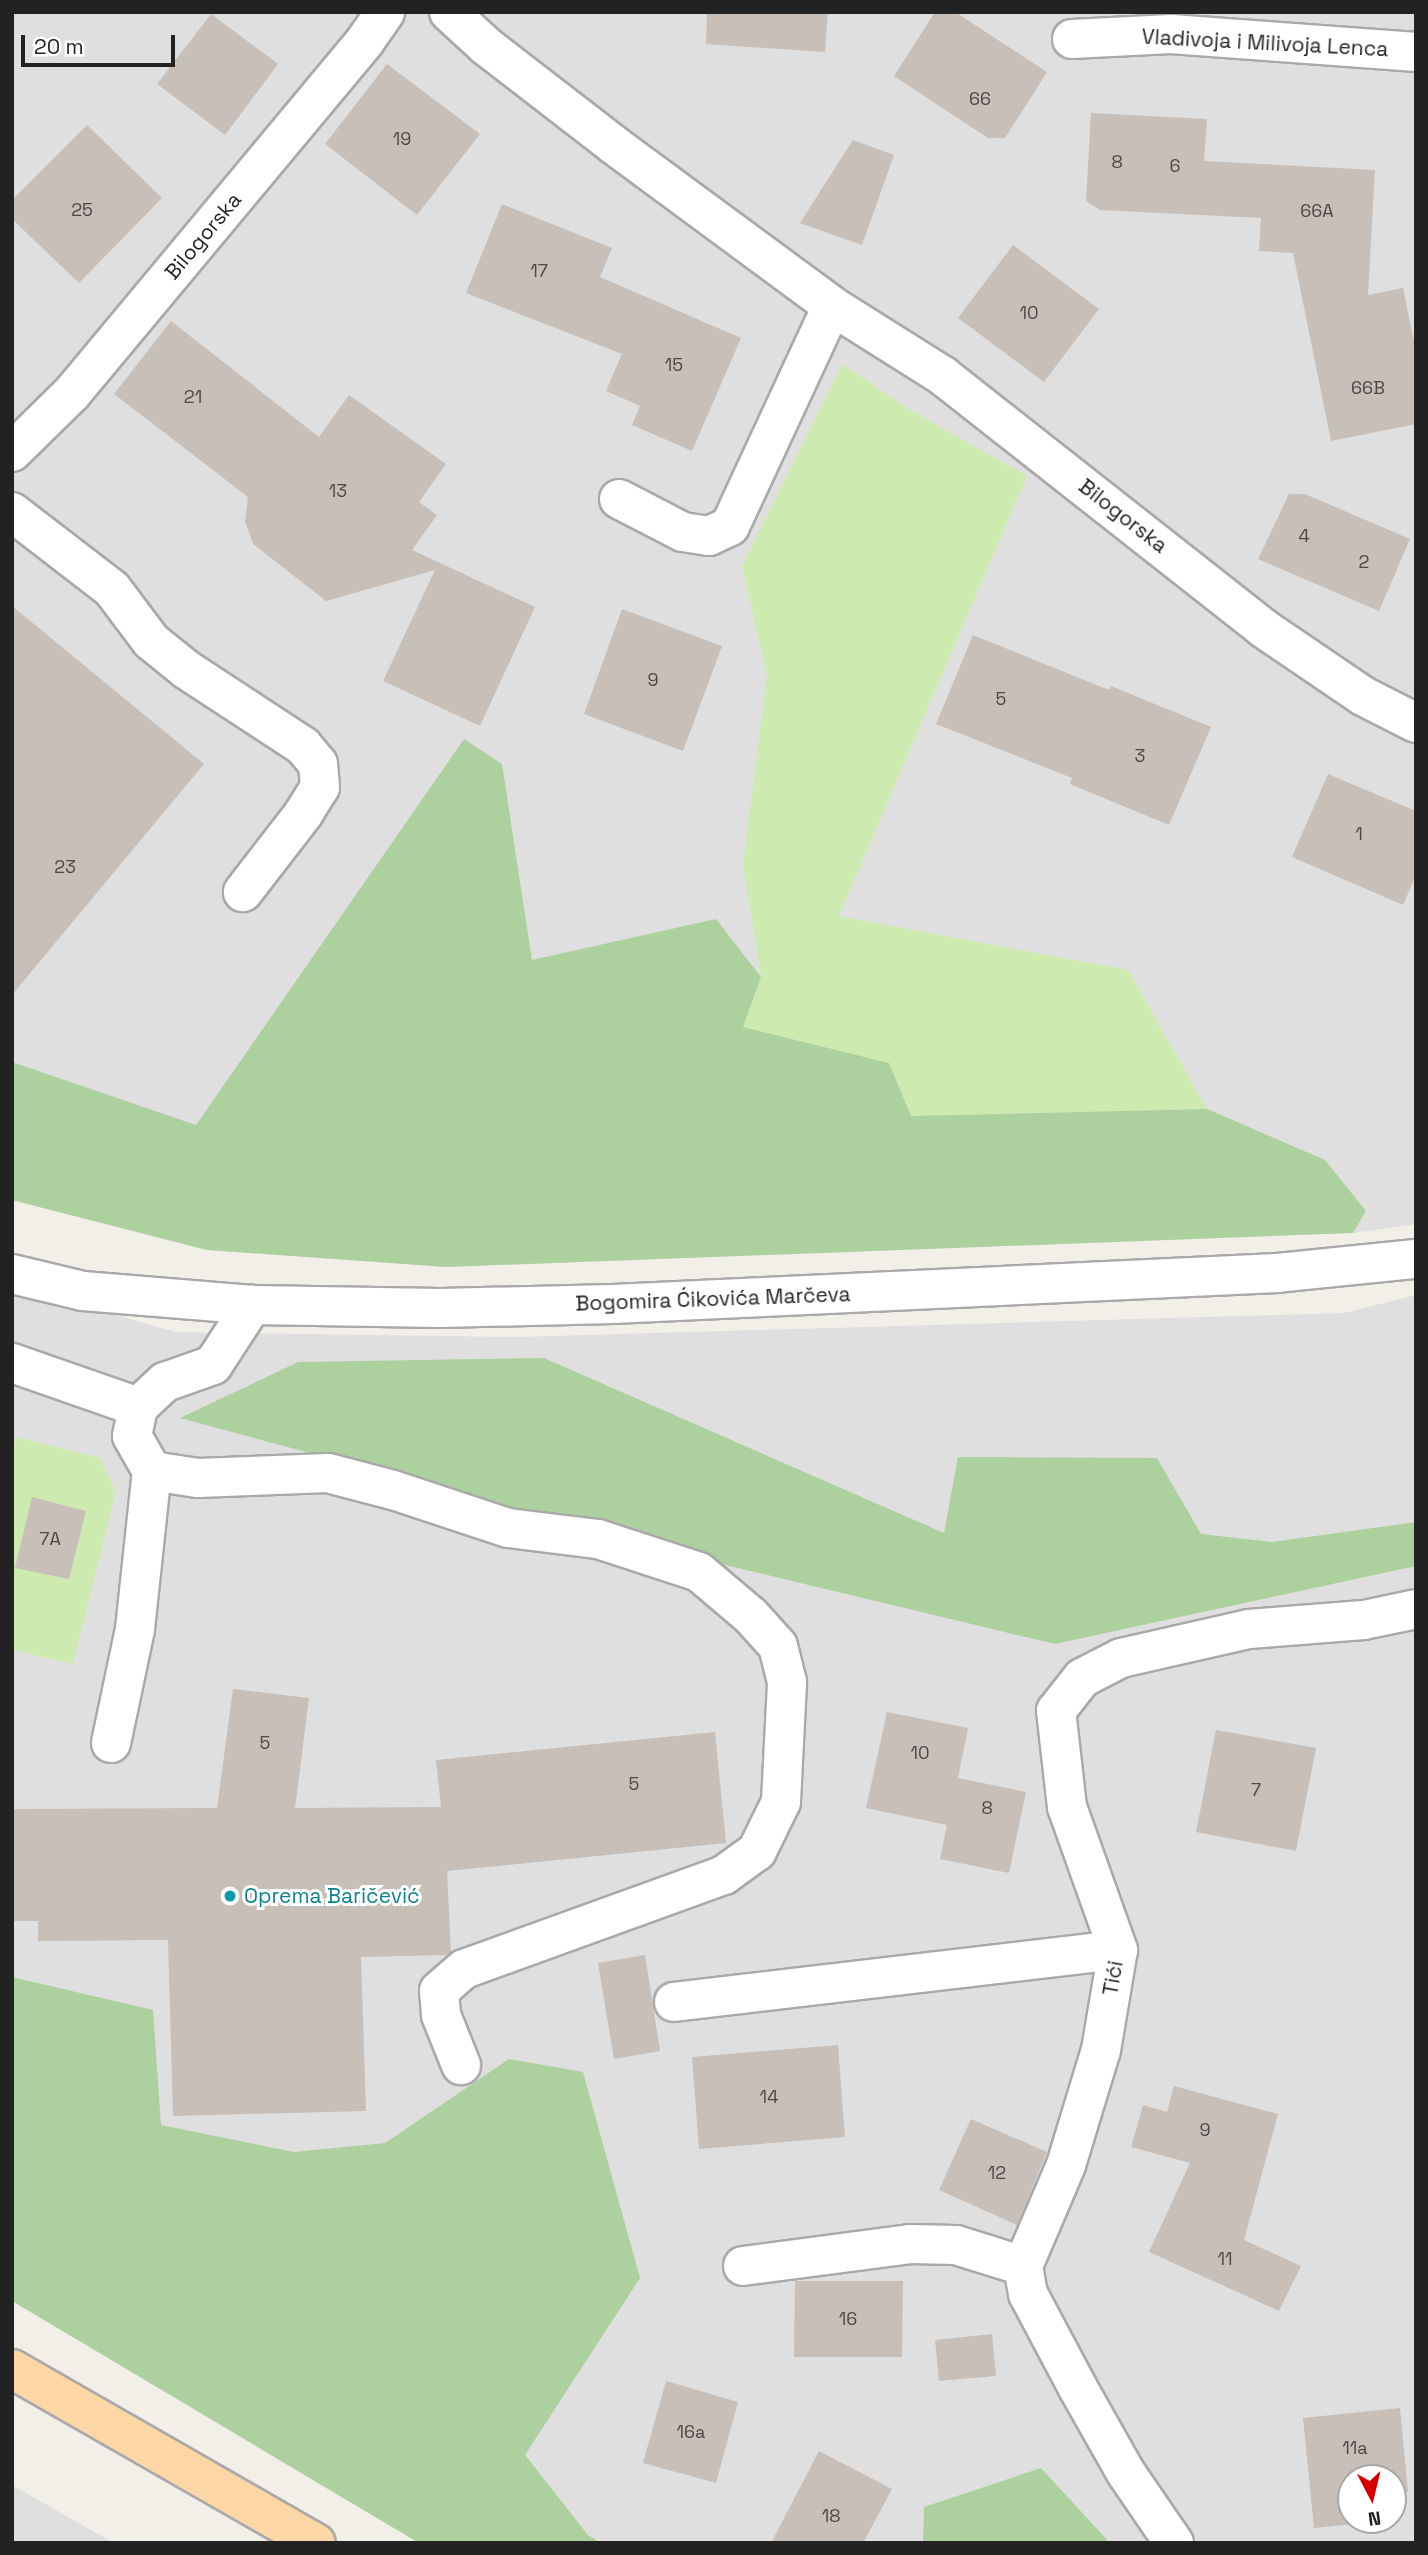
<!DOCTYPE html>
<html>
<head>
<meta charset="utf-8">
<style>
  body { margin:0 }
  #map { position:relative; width:1428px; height:2555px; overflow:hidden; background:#f2efe9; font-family:"Space Grotesk",sans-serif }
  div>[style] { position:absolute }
  .residential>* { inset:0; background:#e0dfdf }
  .grass>* { inset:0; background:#cdebb0 }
  .forest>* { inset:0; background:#add19e }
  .building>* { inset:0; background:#c7bfb8 }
  .roads { filter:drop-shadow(2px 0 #a9a9a9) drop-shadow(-2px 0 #a9a9a9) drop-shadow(0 2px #a9a9a9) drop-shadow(0 -2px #a9a9a9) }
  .minor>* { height:38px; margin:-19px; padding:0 19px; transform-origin:19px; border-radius:19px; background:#fff }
  .major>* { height:38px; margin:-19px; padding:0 19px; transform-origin:19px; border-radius:19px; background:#fcd6a4 }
  .dots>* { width:19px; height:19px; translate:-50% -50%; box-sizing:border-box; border:4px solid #fff; border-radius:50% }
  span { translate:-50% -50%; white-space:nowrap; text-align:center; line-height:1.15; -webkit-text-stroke:6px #fff; paint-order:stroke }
  .number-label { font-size:18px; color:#4b4948 }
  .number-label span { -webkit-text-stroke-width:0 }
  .street-label { font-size:21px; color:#222 }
  .culture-label { font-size:21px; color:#0d838f }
  .left { translate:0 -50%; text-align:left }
  .frame { position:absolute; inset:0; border:14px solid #222; pointer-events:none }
  .north { position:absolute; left:1337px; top:2464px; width:70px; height:70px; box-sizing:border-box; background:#fff; border:2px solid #a7a7a7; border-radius:50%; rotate:173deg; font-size:19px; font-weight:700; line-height:28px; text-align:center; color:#222 }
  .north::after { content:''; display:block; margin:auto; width:24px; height:32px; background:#d40000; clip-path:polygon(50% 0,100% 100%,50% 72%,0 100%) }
  .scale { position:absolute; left:21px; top:35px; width:154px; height:32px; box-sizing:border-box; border:4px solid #222; border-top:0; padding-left:9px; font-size:21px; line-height:24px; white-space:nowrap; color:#222; -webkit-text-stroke:5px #fff; paint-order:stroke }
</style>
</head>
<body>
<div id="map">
  <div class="residential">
    <i style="clip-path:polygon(12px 12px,1416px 12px,1416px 1224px,1353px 1233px,446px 1267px,207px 1250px,12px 1200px)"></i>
    <i style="clip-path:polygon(evenodd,12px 1286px,176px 1332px,518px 1337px,1344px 1313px,1416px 1295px,1416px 2543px,419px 2543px,12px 2301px,12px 1286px,1351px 2478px,1393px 2478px,1393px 2520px,1351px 2520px,1351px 2478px)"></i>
    <i style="clip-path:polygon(12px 2485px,114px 2543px,12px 2543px)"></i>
  </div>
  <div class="grass">
    <i style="clip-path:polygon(842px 364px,907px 408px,1027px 476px,839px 916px,1128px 970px,1207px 1109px,911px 1116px,889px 1063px,743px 1027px,761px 977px,743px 864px,767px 676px,742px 566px)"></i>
    <i style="clip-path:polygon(16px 1437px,100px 1458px,116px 1492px,73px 1664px,12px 1650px,12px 1451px)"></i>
  </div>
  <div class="forest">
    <i style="clip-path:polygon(464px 739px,502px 764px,532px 960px,716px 919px,761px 977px,743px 1027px,889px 1063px,911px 1116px,1207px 1109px,1325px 1160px,1366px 1211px,1353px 1233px,446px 1267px,207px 1250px,12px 1200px,12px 1062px,196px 1125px)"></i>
    <i style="clip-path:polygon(544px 1358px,944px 1533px,958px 1457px,1157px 1458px,1201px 1534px,1272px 1542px,1416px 1522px,1416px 1566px,1055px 1644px,721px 1564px,180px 1418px,298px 1362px)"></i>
    <i style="clip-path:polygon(12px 1977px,153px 2010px,161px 2125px,294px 2152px,385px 2143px,509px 2059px,583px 2072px,640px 2278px,525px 2455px,588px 2535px,601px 2543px,419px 2543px,12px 2301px)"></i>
    <i style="clip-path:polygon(1041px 2468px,1110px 2543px,923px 2543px,924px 2507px)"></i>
  </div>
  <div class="building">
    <i style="clip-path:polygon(707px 12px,828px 12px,825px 52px,706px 44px)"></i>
    <i style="clip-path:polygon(935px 12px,955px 12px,1047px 72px,1005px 138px,988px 138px,894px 76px)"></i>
    <i style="clip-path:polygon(211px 14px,278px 64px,225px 135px,157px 84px)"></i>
    <i style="clip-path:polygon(387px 64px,480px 134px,417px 215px,325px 144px)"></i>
    <i style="clip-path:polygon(1091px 113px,1207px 119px,1204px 161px,1375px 170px,1368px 295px,1403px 288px,1416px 351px,1416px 424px,1331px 441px,1293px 253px,1259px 251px,1261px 218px,1100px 210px,1086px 201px)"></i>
    <i style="clip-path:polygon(87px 125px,162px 198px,79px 283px,12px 219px,12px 200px)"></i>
    <i style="clip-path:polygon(853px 140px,894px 155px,862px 245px,800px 223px)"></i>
    <i style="clip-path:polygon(502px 204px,612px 248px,600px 277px,741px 338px,692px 451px,632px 425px,640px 406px,606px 391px,622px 354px,466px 293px)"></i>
    <i style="clip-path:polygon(1013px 245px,1099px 309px,1044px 382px,958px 318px)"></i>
    <i style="clip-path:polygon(171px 321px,319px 437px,349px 395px,446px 464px,419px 502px,437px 515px,412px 550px,535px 607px,480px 726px,383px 681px,435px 570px,326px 601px,253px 544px,245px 521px,248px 497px,114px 394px)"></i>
    <i style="clip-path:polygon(1289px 494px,1305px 494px,1410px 539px,1379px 611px,1258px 559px)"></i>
    <i style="clip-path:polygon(12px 606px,204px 764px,12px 995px)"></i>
    <i style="clip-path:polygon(622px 609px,722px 646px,683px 751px,584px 714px)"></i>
    <i style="clip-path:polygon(973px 635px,1109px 690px,1111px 686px,1211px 727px,1169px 825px,1070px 784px,1072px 778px,936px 724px)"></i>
    <i style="clip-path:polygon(1328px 774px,1416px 811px,1416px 875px,1403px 905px,1292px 857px)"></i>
    <i style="clip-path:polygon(32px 1497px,86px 1511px,69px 1579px,15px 1568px)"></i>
    <i style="clip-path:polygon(233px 1689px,309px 1698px,295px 1808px,441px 1807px,436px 1760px,715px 1732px,726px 1843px,447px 1871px,451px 1952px,447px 1955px,361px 1957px,366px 2111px,173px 2116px,168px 1940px,38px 1941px,38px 1921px,12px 1921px,12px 1809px,217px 1808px)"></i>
    <i style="clip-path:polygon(887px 1712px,968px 1728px,958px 1778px,1026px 1792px,1009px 1873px,940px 1859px,947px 1825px,866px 1808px)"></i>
    <i style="clip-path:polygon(1216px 1730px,1316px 1748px,1296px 1851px,1196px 1832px)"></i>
    <i style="clip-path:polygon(645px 1955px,660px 2051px,614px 2059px,598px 1963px)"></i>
    <i style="clip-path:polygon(838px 2045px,845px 2137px,699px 2149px,692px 2057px)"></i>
    <i style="clip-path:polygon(1174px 2086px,1278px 2114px,1244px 2240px,1301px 2266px,1279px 2311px,1149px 2252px,1190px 2163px,1131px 2147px,1143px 2105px,1167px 2112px)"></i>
    <i style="clip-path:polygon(971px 2119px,1047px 2152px,1017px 2225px,939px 2190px)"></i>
    <i style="clip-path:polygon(795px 2281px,903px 2281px,902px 2357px,794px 2357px)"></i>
    <i style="clip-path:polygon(992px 2334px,996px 2376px,939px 2381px,935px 2340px)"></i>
    <i style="clip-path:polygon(666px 2381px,738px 2402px,716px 2483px,643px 2463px)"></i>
    <i style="clip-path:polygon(1400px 2408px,1408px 2492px,1393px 2494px,1393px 2478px,1351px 2478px,1351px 2520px,1375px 2522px,1314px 2528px,1303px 2418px)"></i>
    <i style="clip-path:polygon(819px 2451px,892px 2489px,863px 2543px,771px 2543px)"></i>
  </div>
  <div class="roads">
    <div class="minor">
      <i style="left:449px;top:12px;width:50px;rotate:42.6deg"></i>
      <i style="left:486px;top:46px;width:162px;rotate:37.7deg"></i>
      <i style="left:614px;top:145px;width:271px;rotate:36.4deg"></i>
      <i style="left:832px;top:306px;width:131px;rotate:32.2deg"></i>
      <i style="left:943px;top:376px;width:407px;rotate:38.2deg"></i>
      <i style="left:1263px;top:628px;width:121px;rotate:34.2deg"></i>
      <i style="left:1363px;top:696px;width:59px;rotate:27deg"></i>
      <i style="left:1072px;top:39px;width:99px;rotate:-2.9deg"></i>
      <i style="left:1171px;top:34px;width:246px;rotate:4.2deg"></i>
      <i style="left:12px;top:452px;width:84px;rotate:-44.5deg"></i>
      <i style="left:72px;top:393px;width:458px;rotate:-50.2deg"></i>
      <i style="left:365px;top:41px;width:35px;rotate:-55deg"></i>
      <i style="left:619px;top:499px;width:72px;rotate:27.3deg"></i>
      <i style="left:683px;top:532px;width:26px;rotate:9deg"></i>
      <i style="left:709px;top:536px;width:23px;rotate:-25deg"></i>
      <i style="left:730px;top:526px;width:242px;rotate:-65.1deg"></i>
      <i style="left:12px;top:512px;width:126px;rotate:37.6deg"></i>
      <i style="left:112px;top:589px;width:65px;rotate:53.1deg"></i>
      <i style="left:151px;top:641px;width:46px;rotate:38.9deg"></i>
      <i style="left:187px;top:670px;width:139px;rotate:33.2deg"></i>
      <i style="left:303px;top:746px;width:23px;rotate:50deg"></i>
      <i style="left:318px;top:764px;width:23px;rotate:85deg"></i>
      <i style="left:320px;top:787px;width:31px;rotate:122deg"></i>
      <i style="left:304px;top:813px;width:100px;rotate:127.7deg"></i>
      <i style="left:12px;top:1274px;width:73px;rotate:13.5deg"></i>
      <i style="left:83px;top:1291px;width:170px;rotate:4.7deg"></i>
      <i style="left:252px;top:1305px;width:188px;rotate:0.9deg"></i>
      <i style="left:440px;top:1308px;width:173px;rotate:-1.3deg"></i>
      <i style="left:613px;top:1304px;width:665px;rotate:-2.67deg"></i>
      <i style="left:1277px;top:1273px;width:140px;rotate:-5.8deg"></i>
      <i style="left:12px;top:1363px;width:133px;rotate:19.2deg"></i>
      <i style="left:152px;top:1471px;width:47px;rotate:8.7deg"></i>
      <i style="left:198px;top:1478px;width:130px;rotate:-2.2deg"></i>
      <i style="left:328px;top:1473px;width:67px;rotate:14.7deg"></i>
      <i style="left:393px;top:1490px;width:121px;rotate:18.3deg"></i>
      <i style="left:508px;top:1528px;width:91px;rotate:7deg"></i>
      <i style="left:598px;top:1539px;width:106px;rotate:18.1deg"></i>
      <i style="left:699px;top:1572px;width:68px;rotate:40.2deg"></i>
      <i style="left:751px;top:1616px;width:40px;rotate:48deg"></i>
      <i style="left:778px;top:1646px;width:38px;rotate:76deg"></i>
      <i style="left:787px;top:1683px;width:119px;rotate:92.9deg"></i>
      <i style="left:781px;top:1802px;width:55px;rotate:116.1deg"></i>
      <i style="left:757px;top:1851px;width:41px;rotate:144deg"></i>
      <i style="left:724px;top:1875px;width:276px;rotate:160.1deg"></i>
      <i style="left:464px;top:1969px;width:33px;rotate:139deg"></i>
      <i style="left:439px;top:1991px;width:24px;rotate:85deg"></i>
      <i style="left:441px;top:2015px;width:54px;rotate:68.2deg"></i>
      <i style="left:111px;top:1743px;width:116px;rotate:-78.1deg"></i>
      <i style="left:135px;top:1629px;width:159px;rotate:-83.9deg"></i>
      <i style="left:152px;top:1471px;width:40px;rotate:-119.7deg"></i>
      <i style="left:132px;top:1436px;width:30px;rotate:-78deg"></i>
      <i style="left:138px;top:1407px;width:37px;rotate:-43deg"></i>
      <i style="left:165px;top:1382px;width:51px;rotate:-19.5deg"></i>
      <i style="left:213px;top:1365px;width:72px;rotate:-57deg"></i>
      <i style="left:674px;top:2002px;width:447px;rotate:-6.7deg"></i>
      <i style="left:743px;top:2266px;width:168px;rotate:-7.5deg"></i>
      <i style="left:910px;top:2244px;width:46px;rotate:1.2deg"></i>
      <i style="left:956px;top:2245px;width:70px;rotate:17.4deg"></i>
      <i style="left:1174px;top:2543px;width:85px;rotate:-124.4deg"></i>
      <i style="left:1126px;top:2473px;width:98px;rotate:-119.5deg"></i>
      <i style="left:1078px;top:2388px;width:106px;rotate:-118deg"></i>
      <i style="left:1028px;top:2294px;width:28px;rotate:-100deg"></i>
      <i style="left:1023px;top:2266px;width:110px;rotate:-66.9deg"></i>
      <i style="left:1066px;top:2165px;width:120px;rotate:-73.1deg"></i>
      <i style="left:1101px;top:2050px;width:101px;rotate:-80.4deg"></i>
      <i style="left:1118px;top:1950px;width:152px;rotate:-109.6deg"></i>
      <i style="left:1067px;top:1807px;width:97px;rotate:-96.5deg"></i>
      <i style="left:1056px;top:1711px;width:42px;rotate:-51.8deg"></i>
      <i style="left:1082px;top:1678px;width:44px;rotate:-27.1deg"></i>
      <i style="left:1121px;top:1658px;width:131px;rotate:-12.8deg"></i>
      <i style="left:1249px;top:1629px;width:115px;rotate:-4.5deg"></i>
      <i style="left:1364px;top:1620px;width:53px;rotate:-11.9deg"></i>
    </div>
    <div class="major">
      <i style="left:12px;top:2369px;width:350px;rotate:29.8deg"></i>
    </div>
  </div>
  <div class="dots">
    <i style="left:230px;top:1896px;background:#0f9aa8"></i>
  </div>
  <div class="number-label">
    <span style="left:980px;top:99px">66</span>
    <span style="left:402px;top:139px">19</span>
    <span style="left:1117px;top:162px">8</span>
    <span style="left:1175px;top:166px">6</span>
    <span style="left:82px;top:210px">25</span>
    <span style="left:1317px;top:211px">66A</span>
    <span style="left:539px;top:271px">17</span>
    <span style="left:1029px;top:313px">10</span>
    <span style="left:674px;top:365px">15</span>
    <span style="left:1368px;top:388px">66B</span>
    <span style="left:193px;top:397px">21</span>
    <span style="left:338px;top:491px">13</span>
    <span style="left:1304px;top:536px">4</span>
    <span style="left:1364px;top:562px">2</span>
    <span style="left:653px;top:680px">9</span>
    <span style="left:1001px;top:699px">5</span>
    <span style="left:1140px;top:756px">3</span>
    <span style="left:1359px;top:834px">1</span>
    <span style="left:65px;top:867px">23</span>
    <span style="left:50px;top:1539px">7A</span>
    <span style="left:265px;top:1743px">5</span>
    <span style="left:920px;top:1753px">10</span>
    <span style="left:634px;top:1784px">5</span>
    <span style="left:1256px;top:1790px">7</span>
    <span style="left:987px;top:1808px">8</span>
    <span style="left:769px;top:2097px">14</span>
    <span style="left:1205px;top:2130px">9</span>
    <span style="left:997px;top:2173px">12</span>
    <span style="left:1225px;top:2259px">11</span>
    <span style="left:848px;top:2319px">16</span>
    <span style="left:691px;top:2432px">16a</span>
    <span style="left:1355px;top:2448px">11a</span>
    <span style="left:831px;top:2516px">18</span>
  </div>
  <div class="street-label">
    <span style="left:1265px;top:43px;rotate:3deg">Vladivoja i Milivoja Lenca</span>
    <span style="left:203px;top:236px;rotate:-50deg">Bilogorska</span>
    <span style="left:1123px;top:516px;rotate:38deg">Bilogorska</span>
    <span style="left:713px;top:1299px;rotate:-2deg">Bogomira Ćikovića Marčeva</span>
    <span style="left:1113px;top:1978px;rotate:-80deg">Tići</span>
  </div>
  <div class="culture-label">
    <span class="left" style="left:244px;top:1896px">Oprema Baričević</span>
  </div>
  <div class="frame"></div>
  <div class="north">N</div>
  <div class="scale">20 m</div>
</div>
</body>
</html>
